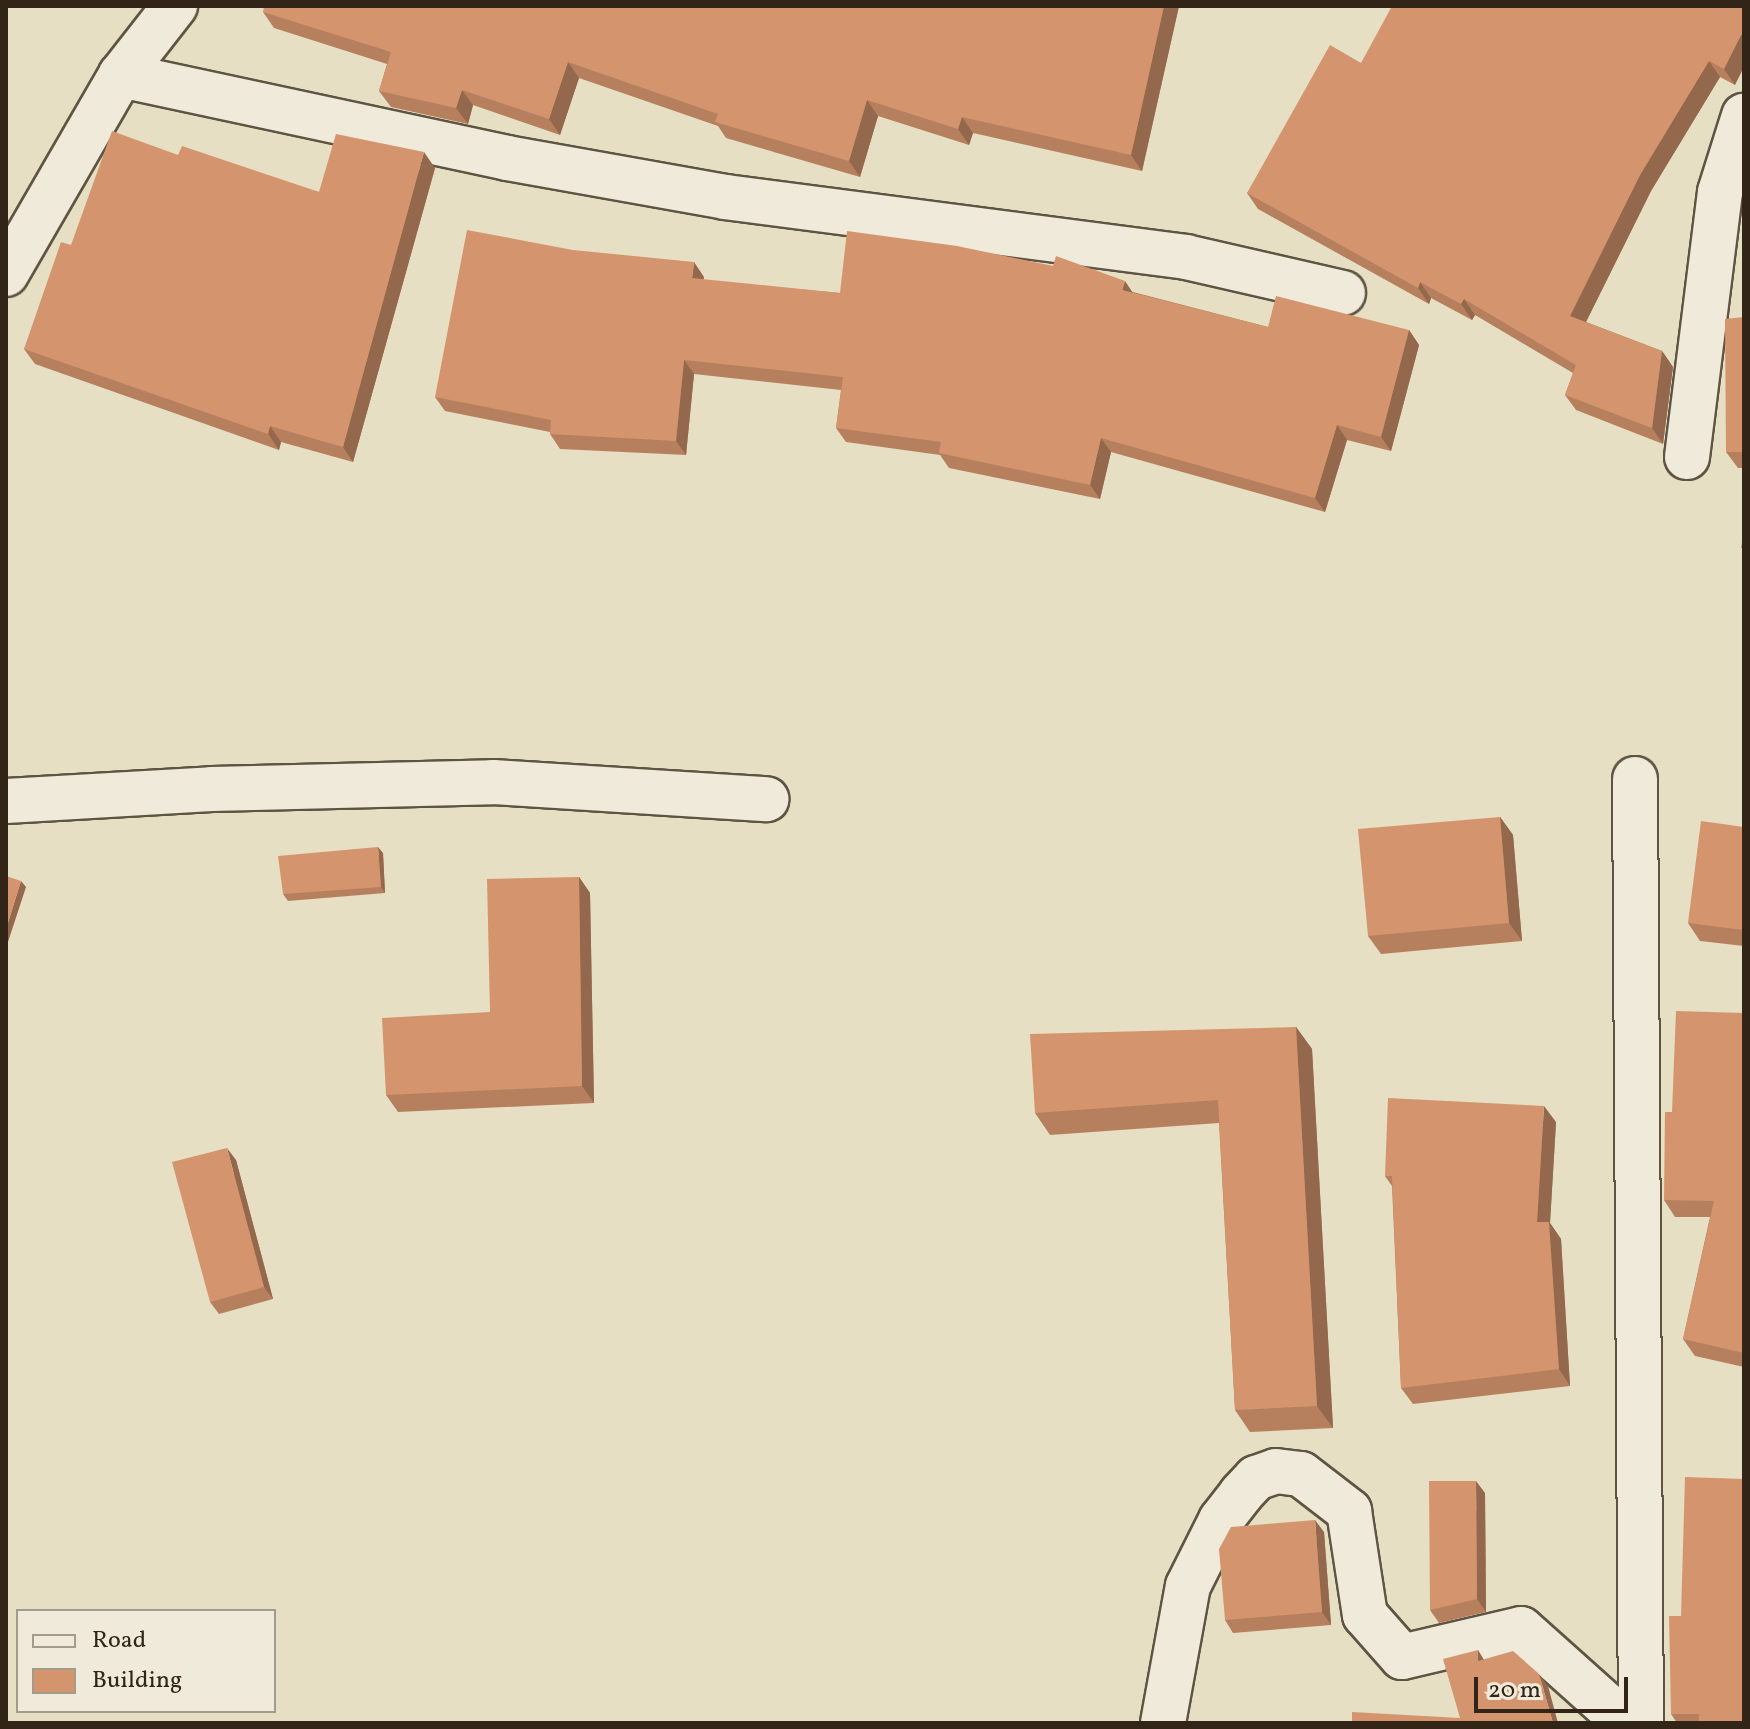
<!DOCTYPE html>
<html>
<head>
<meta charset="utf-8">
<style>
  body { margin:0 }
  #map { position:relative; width:1750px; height:1729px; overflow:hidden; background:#e6dfc4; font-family:Vollkorn,serif }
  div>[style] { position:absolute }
  .roads { filter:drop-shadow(2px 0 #5f5442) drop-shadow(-2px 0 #5f5442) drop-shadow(0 2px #5f5442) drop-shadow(0 -2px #5f5442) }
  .street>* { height:44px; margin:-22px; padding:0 22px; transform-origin:22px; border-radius:22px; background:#efead9 }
  .secondary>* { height:44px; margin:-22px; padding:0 22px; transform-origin:22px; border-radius:22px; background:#efead9 }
  .wall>* { inset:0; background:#b6805f }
  .shaded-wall>* { inset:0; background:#94684d }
  .building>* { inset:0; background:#d4956e }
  span { translate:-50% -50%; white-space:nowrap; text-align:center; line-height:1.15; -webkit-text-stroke:7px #efead9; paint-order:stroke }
  .frame { position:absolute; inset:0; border:8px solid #322517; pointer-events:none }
  .legend { position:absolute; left:16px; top:1609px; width:260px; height:104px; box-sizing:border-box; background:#efead9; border:2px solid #a39b8b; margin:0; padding:10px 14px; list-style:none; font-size:24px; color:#322517 }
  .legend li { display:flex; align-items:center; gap:16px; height:40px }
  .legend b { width:40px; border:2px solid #a39b8b }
  .scale { position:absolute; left:1474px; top:1677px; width:154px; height:36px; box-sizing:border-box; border:4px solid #322517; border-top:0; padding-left:10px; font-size:24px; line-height:28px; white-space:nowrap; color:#322517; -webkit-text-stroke:6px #efead9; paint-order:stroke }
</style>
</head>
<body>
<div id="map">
  <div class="roads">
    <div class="street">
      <i style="left:121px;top:75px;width:395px;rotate:12.1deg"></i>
      <i style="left:507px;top:158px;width:221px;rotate:10.1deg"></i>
      <i style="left:725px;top:197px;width:465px;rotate:7.4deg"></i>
      <i style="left:1186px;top:257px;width:161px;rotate:12.9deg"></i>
      <i style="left:1687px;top:457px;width:267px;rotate:-82.9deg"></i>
      <i style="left:1720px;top:192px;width:80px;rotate:-72.5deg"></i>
      <i style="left:1635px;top:779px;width:944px;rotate:89.64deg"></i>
      <i style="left:6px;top:801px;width:206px;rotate:-3.3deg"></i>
      <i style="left:212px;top:789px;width:281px;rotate:-1.4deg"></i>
      <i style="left:493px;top:782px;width:274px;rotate:3.6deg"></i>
      <i style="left:1163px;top:1723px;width:139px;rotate:-79.7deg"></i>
      <i style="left:1188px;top:1586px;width:74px;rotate:-63.4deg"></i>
      <i style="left:1221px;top:1520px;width:33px;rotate:-52deg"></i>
      <i style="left:1241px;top:1494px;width:22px;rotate:-47deg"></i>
      <i style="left:1256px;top:1478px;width:21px;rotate:-19deg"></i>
      <i style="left:1276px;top:1471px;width:25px;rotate:7deg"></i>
      <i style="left:1301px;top:1474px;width:61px;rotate:37.6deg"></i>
      <i style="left:1349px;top:1511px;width:105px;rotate:81.3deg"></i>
      <i style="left:1365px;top:1615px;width:56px;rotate:48.6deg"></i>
      <i style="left:1402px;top:1657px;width:122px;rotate:-13.2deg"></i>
      <i style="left:1521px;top:1629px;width:141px;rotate:41.8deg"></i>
    </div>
    <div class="secondary">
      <i style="left:6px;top:274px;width:230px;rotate:-60deg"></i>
      <i style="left:121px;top:75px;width:88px;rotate:-52deg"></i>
    </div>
  </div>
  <div class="wall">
    <i style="clip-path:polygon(1179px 6px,1142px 171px,973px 133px,969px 145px,878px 116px,860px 177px,726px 138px,718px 126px,579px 78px,560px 135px,473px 105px,468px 124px,391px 107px,379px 91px,387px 64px,274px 28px,263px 12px)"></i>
    <i style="clip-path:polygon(1744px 6px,1735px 85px,1720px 77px,1651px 191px,1586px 322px,1662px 351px,1673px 367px,1663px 444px,1576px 410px,1565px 395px,1573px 373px,1475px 315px,1472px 320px,1431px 298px,1429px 304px,1258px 209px,1247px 193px,1361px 63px)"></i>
    <i style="clip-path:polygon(178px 155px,319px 192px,435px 168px,353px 462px,281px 442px,279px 450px,35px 364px,24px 349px,71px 245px)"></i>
    <i style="clip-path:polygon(704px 277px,703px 280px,840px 293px,1133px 292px,1268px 327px,1409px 330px,1419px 345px,1391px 451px,1347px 440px,1325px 512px,1111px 452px,1100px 499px,949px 468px,940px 455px,846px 442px,836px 428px,841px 390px,694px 374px,686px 455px,560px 449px,550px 434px,550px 432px,445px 411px,435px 397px)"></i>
    <i style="clip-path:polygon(1744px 317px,1744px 468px,1738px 468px,1726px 452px)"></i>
    <i style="clip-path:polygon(1500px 817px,1513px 835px,1522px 941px,1381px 954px,1368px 936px)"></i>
    <i style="clip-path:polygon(1744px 827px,1744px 946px,1700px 941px,1688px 923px)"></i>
    <i style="clip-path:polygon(383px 853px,385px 893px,288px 901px,283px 894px)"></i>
    <i style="clip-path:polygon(579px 877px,590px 893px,594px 1103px,398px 1112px,386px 1095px,490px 1012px)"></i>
    <i style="clip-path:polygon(1744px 1013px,1744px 1367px,1695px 1356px,1683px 1339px,1710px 1217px,1675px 1217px,1664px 1200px)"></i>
    <i style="clip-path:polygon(1296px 1027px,1312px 1049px,1333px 1428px,1250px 1432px,1235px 1410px,1219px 1123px,1050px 1135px,1035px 1113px)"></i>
    <i style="clip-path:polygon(1556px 1122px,1550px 1223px,1561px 1239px,1570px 1386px,1413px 1404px,1401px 1388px,1392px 1186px,1385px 1176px)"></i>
    <i style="clip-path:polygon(236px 1160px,273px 1299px,219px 1314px,210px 1302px)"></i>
    <i style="clip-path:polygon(1485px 1493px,1486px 1612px,1439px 1623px,1430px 1610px)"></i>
    <i style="clip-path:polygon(1324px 1532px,1331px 1625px,1233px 1633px,1225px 1620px)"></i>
    <i style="clip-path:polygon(1681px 1616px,1744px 1723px,1677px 1723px,1671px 1714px)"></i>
  </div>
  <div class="shaded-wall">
    <i style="clip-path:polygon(1164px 6px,1179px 6px,1142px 171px,1131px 155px)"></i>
    <i style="clip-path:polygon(1744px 29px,1744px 67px,1735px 85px,1724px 69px)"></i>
    <i style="clip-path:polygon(1709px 61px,1720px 77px,1651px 191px,1581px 332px,1570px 316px,1640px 175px)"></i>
    <i style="clip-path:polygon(568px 62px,579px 78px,560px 135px,549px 119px)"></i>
    <i style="clip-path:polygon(462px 90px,473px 105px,468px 124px,456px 108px)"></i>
    <i style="clip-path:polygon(867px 100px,878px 116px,860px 177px,849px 161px)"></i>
    <i style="clip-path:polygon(962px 117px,973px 133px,969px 145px,958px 129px)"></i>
    <i style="clip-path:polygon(424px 152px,435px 168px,353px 462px,343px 447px)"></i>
    <i style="clip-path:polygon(694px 262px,704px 277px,702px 293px,692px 278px)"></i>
    <i style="clip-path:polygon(1125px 281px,1135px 296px,1122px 290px)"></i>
    <i style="clip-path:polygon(1420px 282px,1431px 298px,1429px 304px,1418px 288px)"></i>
    <i style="clip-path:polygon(1464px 299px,1475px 315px,1472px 320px,1461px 304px)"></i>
    <i style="clip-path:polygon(1409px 330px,1419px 345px,1391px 451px,1381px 437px)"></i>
    <i style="clip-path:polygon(1662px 351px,1673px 367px,1663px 444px,1652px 428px)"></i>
    <i style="clip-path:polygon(684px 360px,694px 374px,686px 455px,676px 441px)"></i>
    <i style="clip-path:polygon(1337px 425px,1347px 440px,1325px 512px,1315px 498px)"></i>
    <i style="clip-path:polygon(270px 426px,281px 442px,279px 450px,268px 434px)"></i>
    <i style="clip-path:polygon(1101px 438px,1111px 452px,1100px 499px,1090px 485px)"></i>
    <i style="clip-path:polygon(1500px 817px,1513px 835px,1522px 941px,1509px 923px)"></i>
    <i style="clip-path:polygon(378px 847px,383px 853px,385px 893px,381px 887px)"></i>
    <i style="clip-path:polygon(579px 877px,590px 893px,594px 1103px,582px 1086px)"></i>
    <i style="clip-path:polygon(21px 881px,26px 887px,6px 948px,6px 929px)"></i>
    <i style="clip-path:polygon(1296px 1027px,1312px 1049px,1333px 1428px,1317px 1406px)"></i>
    <i style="clip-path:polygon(1544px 1106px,1556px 1122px,1550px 1223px,1561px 1239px,1570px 1386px,1559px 1369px,1537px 1222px)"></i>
    <i style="clip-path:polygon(227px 1148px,236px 1160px,273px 1299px,264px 1287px)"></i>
    <i style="clip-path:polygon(1476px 1481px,1485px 1493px,1486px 1612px,1477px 1599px)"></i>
    <i style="clip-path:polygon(1315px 1520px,1324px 1532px,1331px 1625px,1322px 1612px)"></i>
    <i style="clip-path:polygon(1478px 1650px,1486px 1663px,1478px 1661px)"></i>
    <i style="clip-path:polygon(1539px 1674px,1548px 1686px,1558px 1723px,1553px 1723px)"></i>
  </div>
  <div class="building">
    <i style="clip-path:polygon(264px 6px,1164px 6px,1131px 155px,962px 117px,958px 129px,867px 100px,849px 161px,715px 122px,718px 114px,568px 62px,549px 119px,462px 90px,456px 108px,379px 91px,391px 52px,263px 12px)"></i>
    <i style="clip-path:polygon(1392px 6px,1744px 6px,1744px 29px,1724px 69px,1709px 61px,1640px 175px,1570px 316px,1662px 351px,1652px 428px,1565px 395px,1576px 365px,1464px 299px,1461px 304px,1420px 282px,1418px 288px,1247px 193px,1330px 45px,1361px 63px)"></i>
    <i style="clip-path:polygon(112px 131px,178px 155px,182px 146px,319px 192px,336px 134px,424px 152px,343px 447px,270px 426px,268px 434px,24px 349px,61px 242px,71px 245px)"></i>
    <i style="clip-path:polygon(467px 230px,573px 250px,694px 262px,692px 278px,840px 293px,847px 231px,957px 246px,1053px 266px,1056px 256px,1125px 281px,1122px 290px,1268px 327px,1276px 296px,1409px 330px,1381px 437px,1337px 425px,1315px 498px,1101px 438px,1090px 485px,939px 453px,941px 442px,836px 428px,843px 377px,684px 360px,676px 441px,550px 434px,551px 420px,435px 397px)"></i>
    <i style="clip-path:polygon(1744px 317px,1744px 452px,1726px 452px,1725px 319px)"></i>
    <i style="clip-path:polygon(1744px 531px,1744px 548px,1741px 548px)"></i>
    <i style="clip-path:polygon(1500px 817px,1509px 923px,1368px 936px,1358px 829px)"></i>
    <i style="clip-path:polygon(1701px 821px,1744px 827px,1744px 930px,1688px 923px)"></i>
    <i style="clip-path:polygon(378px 847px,381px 887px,283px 894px,278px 856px)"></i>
    <i style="clip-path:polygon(6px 876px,21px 881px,6px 929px)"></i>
    <i style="clip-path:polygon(579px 877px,582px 1086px,386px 1095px,382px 1018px,490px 1012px,487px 879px)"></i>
    <i style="clip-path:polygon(1676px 1011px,1744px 1013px,1744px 1353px,1683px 1339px,1714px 1201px,1664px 1200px,1665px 1112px,1672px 1112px)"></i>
    <i style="clip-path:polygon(1296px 1027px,1317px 1406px,1235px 1410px,1218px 1100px,1035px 1113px,1030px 1034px)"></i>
    <i style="clip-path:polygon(1388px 1098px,1544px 1106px,1537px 1222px,1549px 1222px,1559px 1369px,1401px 1388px,1392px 1176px,1385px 1176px)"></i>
    <i style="clip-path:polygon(227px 1148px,264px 1287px,210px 1302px,172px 1162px)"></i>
    <i style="clip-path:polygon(1685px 1477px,1744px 1479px,1744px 1723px,1699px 1723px,1699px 1714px,1671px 1714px,1669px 1616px,1681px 1616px)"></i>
    <i style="clip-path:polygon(1429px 1481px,1476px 1481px,1477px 1599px,1430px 1610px)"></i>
    <i style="clip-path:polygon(1315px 1520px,1322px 1612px,1225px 1620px,1219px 1549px,1231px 1527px)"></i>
    <i style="clip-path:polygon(1478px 1650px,1478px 1661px,1513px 1651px,1539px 1674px,1553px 1723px,1352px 1723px,1352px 1712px,1460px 1718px,1443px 1659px)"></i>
  </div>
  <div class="frame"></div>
  <ul class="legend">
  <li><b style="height:10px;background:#efead9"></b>Road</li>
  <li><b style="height:22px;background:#d4956e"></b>Building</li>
  </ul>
  <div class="scale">20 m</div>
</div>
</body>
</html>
